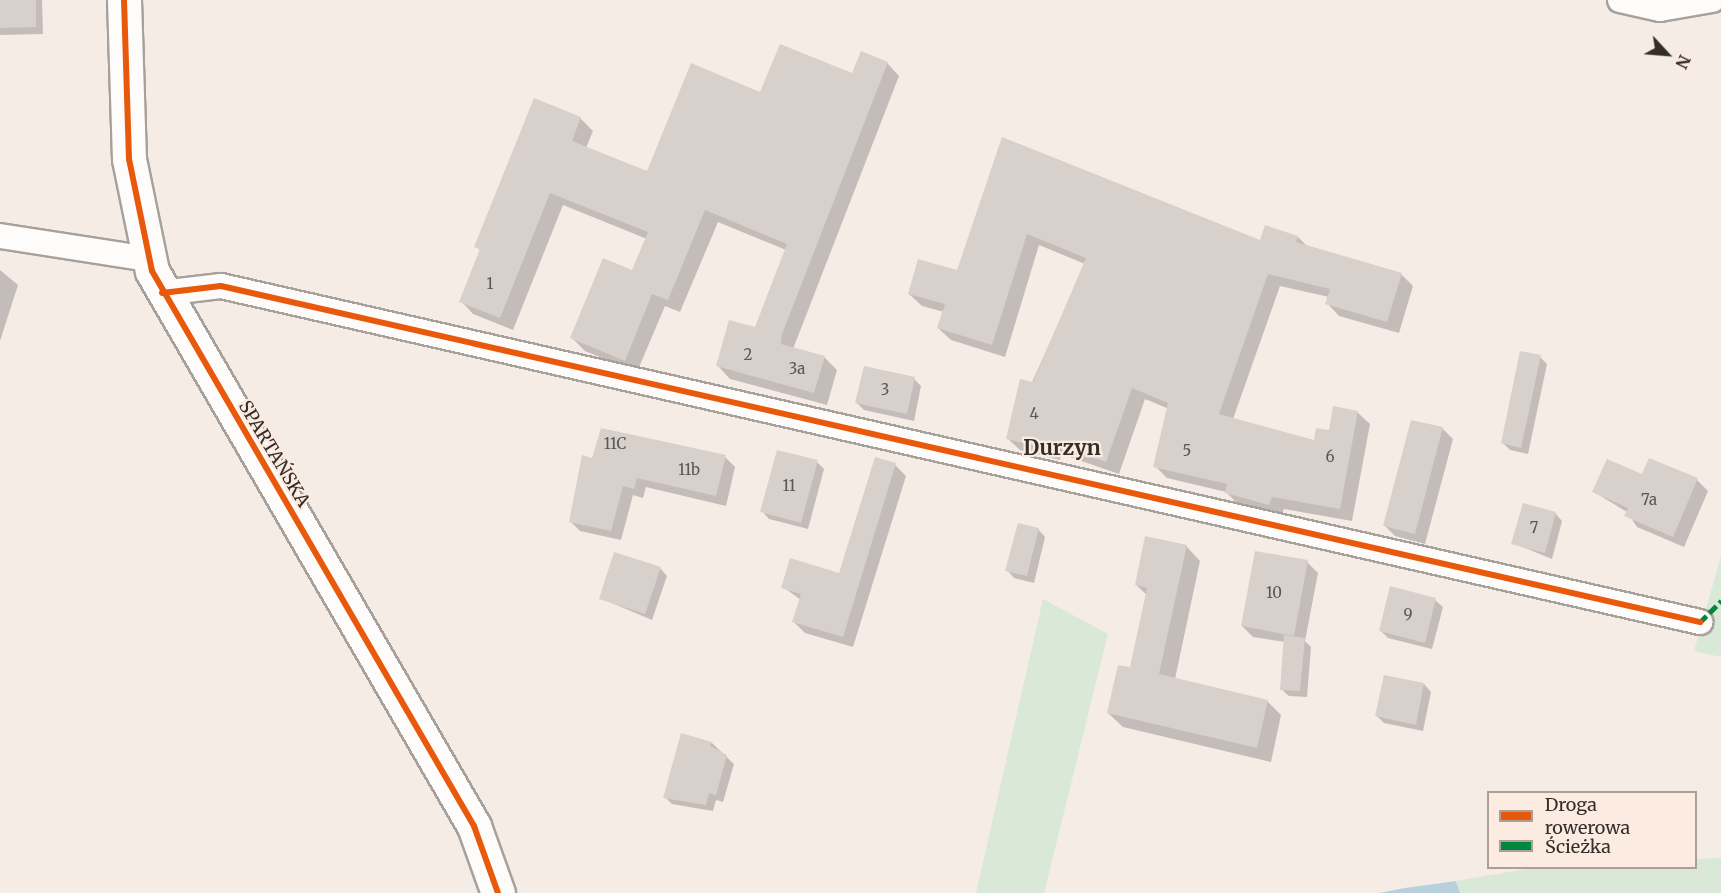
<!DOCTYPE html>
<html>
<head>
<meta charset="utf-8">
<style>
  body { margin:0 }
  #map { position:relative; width:1721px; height:893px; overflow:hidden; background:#f5ece6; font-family:Merriweather,serif }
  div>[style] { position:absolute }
  .green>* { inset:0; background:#dae8d8 }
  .water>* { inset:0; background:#b7d0dc }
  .shadow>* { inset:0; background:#0003 }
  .building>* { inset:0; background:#d7d0cb }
  .roads { filter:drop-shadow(2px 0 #a7a09b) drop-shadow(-2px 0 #a7a09b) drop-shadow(0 2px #a7a09b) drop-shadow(0 -2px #a7a09b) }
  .street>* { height:24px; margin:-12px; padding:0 12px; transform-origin:12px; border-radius:12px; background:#fefcfb }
  .secondary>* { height:33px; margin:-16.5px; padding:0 16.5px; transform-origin:16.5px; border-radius:16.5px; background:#fefcfb }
  .quiet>* { height:4.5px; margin-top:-2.25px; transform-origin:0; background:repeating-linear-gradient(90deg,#00873e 0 9px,transparent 0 13.5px) }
  .cycleway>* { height:6px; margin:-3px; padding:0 3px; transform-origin:3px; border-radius:3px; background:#e8590c }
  span { translate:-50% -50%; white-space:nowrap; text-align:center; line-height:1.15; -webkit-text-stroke:4.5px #fbebe0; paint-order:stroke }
  .number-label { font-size:15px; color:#5d5652 }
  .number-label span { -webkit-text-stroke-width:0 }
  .street-label { font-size:18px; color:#342e29 }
  .quarter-label { font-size:21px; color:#342e29; font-weight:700 }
  .legend { position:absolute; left:1487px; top:791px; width:210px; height:78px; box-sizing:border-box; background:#fbebe0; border:2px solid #ab9f97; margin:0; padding:8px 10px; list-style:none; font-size:18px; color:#342e29 }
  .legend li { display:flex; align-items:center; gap:12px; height:30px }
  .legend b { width:30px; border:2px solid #ab9f97 }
  .north { position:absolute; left:1637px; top:24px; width:60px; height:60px; -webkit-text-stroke:4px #fbebe0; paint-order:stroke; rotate:116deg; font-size:16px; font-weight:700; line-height:24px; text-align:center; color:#342e29 }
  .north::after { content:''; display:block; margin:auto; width:21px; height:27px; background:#342e29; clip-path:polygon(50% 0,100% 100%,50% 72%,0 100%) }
</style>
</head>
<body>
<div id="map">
  <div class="green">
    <i style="clip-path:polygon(1721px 556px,1721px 657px,1694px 651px)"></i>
    <i style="clip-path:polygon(1043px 599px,1108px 634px,1044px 893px,976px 893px)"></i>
    <i style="clip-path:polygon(1721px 858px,1721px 893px,1460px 893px,1456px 881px,1532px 868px,1696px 868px,1696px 859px)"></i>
  </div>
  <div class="water">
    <i style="clip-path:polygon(1456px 881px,1460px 893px,1379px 893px,1405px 888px)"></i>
  </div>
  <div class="shadow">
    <i style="clip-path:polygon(0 0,42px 0,43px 34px,0 35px)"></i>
    <i style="clip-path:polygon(887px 63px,899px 76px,793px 349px,824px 357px,837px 370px,827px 405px,730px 379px,718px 366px,755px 329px,786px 250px,718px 222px,680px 312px,665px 306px,637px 372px,585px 351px,572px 338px,633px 272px,647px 239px,563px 205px,513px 330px,473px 314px,461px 301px,481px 251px,476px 246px,580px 118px,593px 131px,586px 148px,648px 173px,761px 93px,853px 75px)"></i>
    <i style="clip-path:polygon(1003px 139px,1261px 242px,1298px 237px,1307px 246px,1401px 274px,1413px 286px,1399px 333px,1339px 316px,1327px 303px,1329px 297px,1280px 286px,1233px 419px,1315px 442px,1357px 412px,1370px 424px,1352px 521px,1284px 509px,1281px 517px,1239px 505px,1226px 492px,1167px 478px,1155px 466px,1169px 409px,1145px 399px,1119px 474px,1061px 454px,1060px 460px,1020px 450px,1007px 438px,1085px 264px,1039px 245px,1005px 357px,951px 340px,938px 328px,944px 312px,922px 306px,909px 294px,958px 272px)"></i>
    <i style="clip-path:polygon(0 270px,18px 285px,0 341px)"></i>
    <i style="clip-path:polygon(1540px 357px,1547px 364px,1528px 454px,1510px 450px,1503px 443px)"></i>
    <i style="clip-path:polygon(914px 379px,921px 386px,914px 421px,864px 410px,857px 403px)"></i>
    <i style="clip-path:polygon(1442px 428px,1453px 439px,1425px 544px,1395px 536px,1384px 525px)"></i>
    <i style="clip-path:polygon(725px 457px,735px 467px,726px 506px,646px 487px,643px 498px,633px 495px,621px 540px,580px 531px,570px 521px,593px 459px)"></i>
    <i style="clip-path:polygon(817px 462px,824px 469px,808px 529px,769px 519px,762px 511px)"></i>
    <i style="clip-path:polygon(895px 465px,906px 476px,853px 647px,805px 633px,794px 622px,801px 600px,783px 587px,840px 575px)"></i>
    <i style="clip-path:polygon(1643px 476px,1697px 480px,1708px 491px,1684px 547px,1637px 527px,1627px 512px,1594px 492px)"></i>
    <i style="clip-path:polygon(1555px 513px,1562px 521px,1552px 559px,1513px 543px)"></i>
    <i style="clip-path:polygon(1038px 529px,1045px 537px,1034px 583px,1014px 578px,1007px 570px)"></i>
    <i style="clip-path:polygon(1186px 546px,1200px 561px,1175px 679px,1267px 701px,1281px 715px,1271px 762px,1123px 727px,1108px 713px,1131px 669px,1147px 595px,1136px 585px)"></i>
    <i style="clip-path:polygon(1307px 562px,1318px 573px,1305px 641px,1311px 647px,1307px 697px,1289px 696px,1281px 689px,1285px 642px,1253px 637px,1242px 626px)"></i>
    <i style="clip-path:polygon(660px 568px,667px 576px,652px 620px,600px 598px)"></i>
    <i style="clip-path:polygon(1435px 600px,1443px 607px,1432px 649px,1388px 638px,1381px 631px)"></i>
    <i style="clip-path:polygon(1424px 684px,1431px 692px,1423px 731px,1384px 723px,1377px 716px)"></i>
    <i style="clip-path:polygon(682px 734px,712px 743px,734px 764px,723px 802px,716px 800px,713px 811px,672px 804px,665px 797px)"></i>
  </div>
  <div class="building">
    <i style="clip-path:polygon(0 0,36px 0,36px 27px,0 28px)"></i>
    <i style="clip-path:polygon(780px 44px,852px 73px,861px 51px,888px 62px,782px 334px,781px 344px,825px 356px,814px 393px,716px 366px,729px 320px,755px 327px,787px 244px,705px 210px,668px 300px,652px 294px,625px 361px,570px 338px,603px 258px,632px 270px,648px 232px,550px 193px,500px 318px,459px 302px,480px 249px,474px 247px,534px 98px,581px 117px,572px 141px,647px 171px,691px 63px,760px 92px)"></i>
    <i style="clip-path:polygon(1002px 137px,1260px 240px,1265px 225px,1298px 236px,1296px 242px,1402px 273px,1387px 322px,1325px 304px,1330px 289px,1268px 274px,1219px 414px,1314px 440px,1316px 428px,1329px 430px,1333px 406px,1358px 411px,1340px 509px,1272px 497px,1269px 505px,1225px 493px,1227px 484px,1153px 467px,1168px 403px,1132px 388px,1106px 462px,1049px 443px,1048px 449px,1006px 439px,1020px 379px,1033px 382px,1086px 258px,1027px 234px,992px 345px,937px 328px,945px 304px,908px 294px,918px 259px,957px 270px)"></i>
    <i style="clip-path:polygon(1520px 351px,1541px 355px,1521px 448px,1501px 443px)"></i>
    <i style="clip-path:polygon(864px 366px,915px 377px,907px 414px,855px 403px)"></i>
    <i style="clip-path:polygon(1411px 420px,1443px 427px,1415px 534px,1383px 526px)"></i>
    <i style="clip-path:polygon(601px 428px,726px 455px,716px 496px,637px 478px,634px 489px,623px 486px,611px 531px,569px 522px,582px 455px,592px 458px)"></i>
    <i style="clip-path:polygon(777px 450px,818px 460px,801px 523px,760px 512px)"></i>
    <i style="clip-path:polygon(875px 457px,896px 463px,843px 637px,792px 622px,801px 594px,781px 588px,790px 558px,839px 573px)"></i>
    <i style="clip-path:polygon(1649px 458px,1698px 478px,1673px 537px,1624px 516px,1628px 508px,1592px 492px,1607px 459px,1642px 474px)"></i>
    <i style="clip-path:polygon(1523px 503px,1556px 512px,1545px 553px,1511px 544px)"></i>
    <i style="clip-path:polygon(1018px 523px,1039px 528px,1027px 576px,1005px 571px)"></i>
    <i style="clip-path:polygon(1145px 536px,1187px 545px,1159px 674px,1268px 700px,1257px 748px,1107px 713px,1118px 665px,1130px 667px,1147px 588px,1135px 585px)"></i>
    <i style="clip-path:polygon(1255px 551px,1308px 560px,1294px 636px,1241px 626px)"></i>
    <i style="clip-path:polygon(614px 552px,661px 567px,645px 614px,599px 599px)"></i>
    <i style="clip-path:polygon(1390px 586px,1436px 598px,1425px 643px,1379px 631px)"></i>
    <i style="clip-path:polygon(1284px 635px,1305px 638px,1300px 691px,1280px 690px)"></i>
    <i style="clip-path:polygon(1384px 675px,1424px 683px,1416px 725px,1375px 716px)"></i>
    <i style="clip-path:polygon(681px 733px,712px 742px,710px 746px,727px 755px,716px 795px,709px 793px,706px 805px,663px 798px)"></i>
  </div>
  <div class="roads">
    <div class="street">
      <i style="left:1620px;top:0;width:41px;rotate:12.7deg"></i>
      <i style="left:1660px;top:9px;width:53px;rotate:-9.8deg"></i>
      <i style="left:0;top:236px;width:151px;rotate:8.8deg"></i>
      <i style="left:162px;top:293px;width:59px;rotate:-6.8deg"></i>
      <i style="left:221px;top:286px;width:1517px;rotate:12.8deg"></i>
    </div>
    <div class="secondary">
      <i style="left:124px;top:0;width:159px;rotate:88.2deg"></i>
      <i style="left:129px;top:159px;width:114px;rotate:78.4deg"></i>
      <i style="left:152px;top:271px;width:642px;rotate:59.88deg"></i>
      <i style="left:474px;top:826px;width:71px;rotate:70.3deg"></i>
    </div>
  </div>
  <div class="quiet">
    <i style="left:1700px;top:622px;width:30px;rotate:-45deg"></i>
  </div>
  <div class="cycleway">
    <i style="left:124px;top:0;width:159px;rotate:88.2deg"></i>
    <i style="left:129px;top:159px;width:114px;rotate:78.4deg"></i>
    <i style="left:152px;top:271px;width:642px;rotate:59.88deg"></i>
    <i style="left:474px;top:826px;width:71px;rotate:70.3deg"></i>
    <i style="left:162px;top:293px;width:59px;rotate:-6.8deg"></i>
    <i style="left:221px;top:286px;width:1517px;rotate:12.8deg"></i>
  </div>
  <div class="number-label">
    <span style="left:490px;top:284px">1</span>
    <span style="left:748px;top:355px">2</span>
    <span style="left:797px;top:369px">3a</span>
    <span style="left:885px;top:390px">3</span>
    <span style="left:1034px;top:414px">4</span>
    <span style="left:615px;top:444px">11C</span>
    <span style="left:1187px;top:451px">5</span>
    <span style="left:1330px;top:457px">6</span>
    <span style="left:689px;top:470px">11b</span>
    <span style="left:789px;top:486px">11</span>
    <span style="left:1649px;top:500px">7a</span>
    <span style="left:1534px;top:528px">7</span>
    <span style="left:1274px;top:593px">10</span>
    <span style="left:1408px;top:615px">9</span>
  </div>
  <div class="street-label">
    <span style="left:274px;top:454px;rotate:59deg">SPARTAŃSKA</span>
  </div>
  <div class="quarter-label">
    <span style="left:1062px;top:448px">Durzyn</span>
  </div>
  <ul class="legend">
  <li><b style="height:8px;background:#e8590c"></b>Droga rowerowa</li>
  <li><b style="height:8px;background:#00873e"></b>Ścieżka</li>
  </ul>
  <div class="north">N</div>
</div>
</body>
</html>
